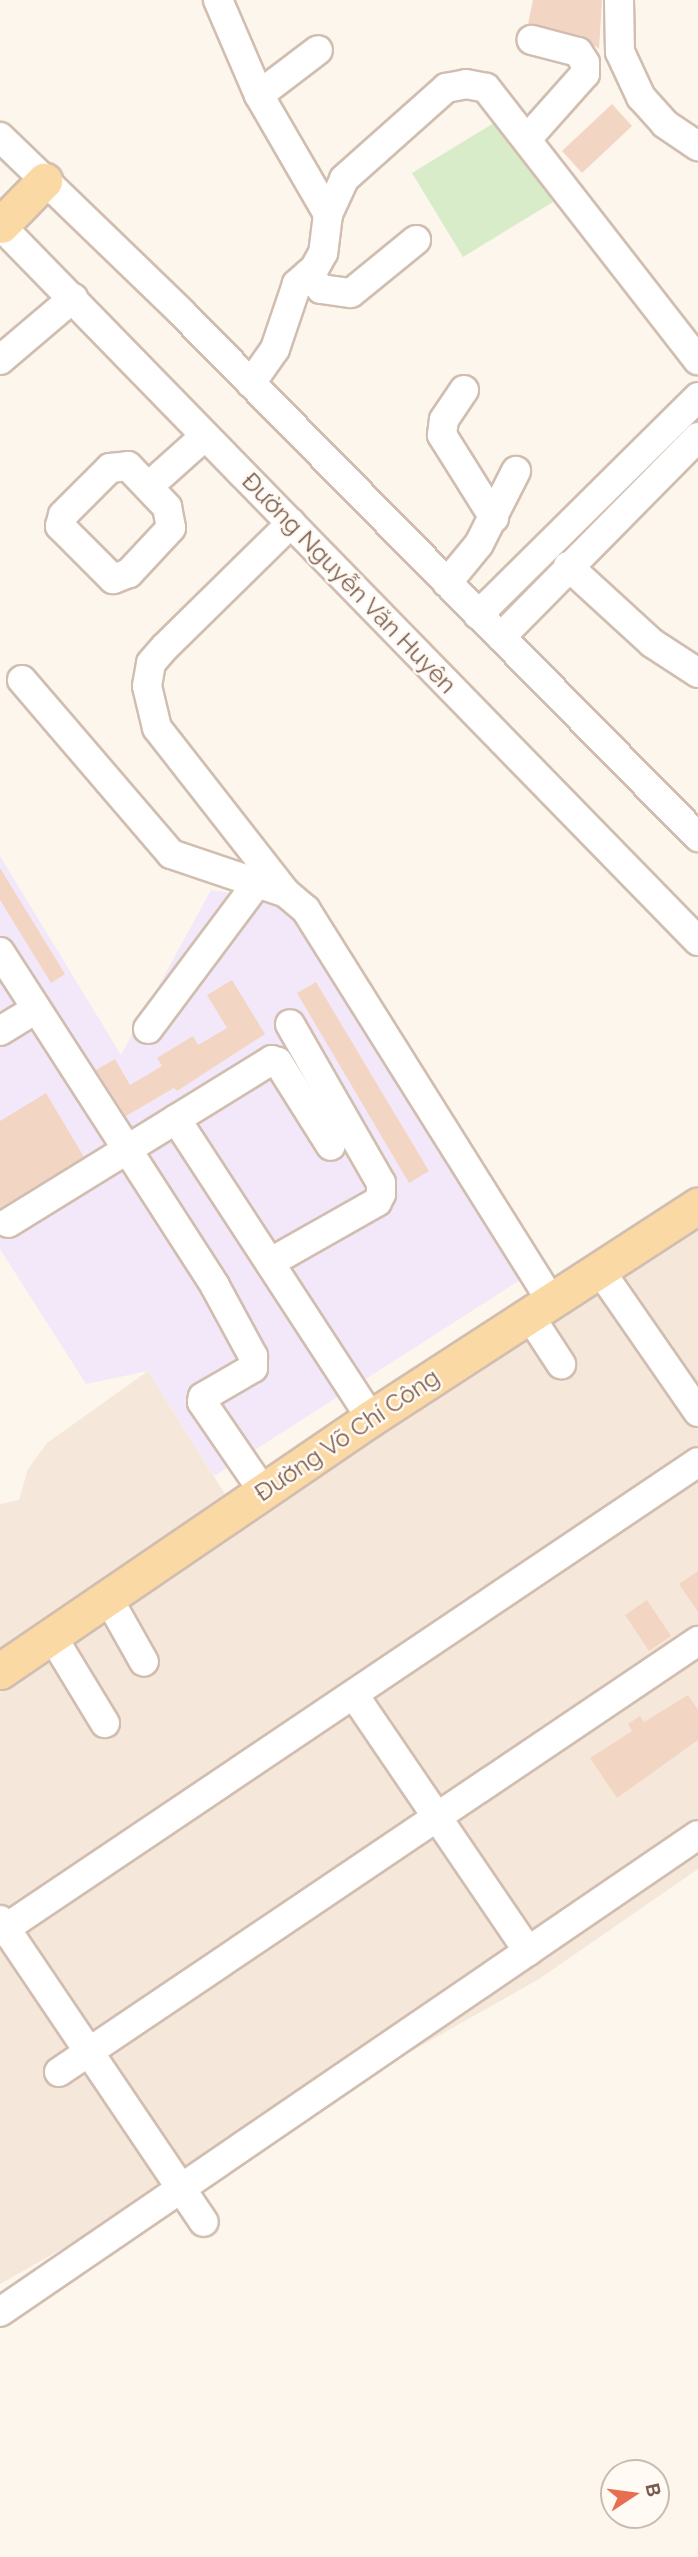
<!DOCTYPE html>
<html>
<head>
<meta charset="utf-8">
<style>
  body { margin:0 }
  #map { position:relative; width:698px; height:2557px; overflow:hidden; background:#fdf6ec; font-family:Raleway,sans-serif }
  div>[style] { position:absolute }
  .residential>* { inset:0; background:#f5e8da }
  .education>* { inset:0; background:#f3e8fa }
  .green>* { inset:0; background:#d8ecc9 }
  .building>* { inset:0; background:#f3d5c3 }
  .roads { filter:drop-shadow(2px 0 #d1beb0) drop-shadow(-2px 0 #d1beb0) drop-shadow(0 2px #d1beb0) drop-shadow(0 -2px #d1beb0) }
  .minor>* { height:28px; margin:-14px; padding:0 14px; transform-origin:14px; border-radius:14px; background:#fff }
  .major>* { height:35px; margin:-17.5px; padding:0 17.5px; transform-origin:17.5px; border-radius:17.5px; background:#fbd9a5 }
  span { translate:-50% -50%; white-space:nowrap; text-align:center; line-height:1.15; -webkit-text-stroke:5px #fffaf3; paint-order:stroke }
  .street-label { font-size:24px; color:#7a5c4d }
  .north { position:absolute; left:600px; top:2459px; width:70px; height:70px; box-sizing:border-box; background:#fffaf3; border:2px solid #cabbb1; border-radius:50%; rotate:77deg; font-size:19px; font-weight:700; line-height:28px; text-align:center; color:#7a5c4d }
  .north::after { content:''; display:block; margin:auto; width:24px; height:32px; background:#e76f51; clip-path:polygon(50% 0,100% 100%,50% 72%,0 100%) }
</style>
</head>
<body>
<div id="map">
  <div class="residential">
    <i style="clip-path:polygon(698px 1222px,698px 1869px,539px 1979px,0 2284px,0 1504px,19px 1500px,28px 1469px,47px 1443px,148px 1371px,240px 1518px)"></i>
  </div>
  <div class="education">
    <i style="clip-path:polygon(0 856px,121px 1055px,211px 890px,278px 900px,321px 957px,520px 1280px,214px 1476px,148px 1371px,86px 1384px,0 1249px)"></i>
  </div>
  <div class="green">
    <i style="clip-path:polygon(502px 118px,553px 202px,463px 257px,412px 173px)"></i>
  </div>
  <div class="building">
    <i style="clip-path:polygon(533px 0,602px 0,599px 49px,582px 36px,528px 24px)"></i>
    <i style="clip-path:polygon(612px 104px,632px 126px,582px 173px,562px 151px)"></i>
    <i style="clip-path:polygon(0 868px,65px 974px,51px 983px,0 900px)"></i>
    <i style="clip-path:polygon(232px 980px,265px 1034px,177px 1091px,174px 1088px,126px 1116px,96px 1070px,115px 1059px,130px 1085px,162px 1066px,157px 1058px,193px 1036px,198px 1045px,227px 1028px,207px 995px)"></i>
    <i style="clip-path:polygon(316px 982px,429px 1171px,409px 1183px,297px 993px)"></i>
    <i style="clip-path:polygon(46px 1093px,84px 1157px,0 1208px,0 1121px)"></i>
    <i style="clip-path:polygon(698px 1571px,698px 1612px,679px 1584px)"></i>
    <i style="clip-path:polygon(647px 1600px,671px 1636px,649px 1651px,625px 1615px)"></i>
    <i style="clip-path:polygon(688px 1695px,698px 1710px,698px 1740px,617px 1798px,590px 1758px,632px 1731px,628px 1724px,640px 1716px,644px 1722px)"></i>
  </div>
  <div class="roads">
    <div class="minor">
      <i style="left:218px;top:0;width:103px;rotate:66.7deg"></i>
      <i style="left:259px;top:95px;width:138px;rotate:59.9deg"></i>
      <i style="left:328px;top:214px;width:39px;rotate:97deg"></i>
      <i style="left:323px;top:253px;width:18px;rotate:119deg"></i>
      <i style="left:314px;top:269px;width:23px;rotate:139deg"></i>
      <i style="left:297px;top:284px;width:69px;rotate:108.7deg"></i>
      <i style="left:275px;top:349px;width:42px;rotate:125.2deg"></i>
      <i style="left:619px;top:0;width:52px;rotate:88.9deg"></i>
      <i style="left:620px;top:52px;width:50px;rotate:65deg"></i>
      <i style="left:641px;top:97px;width:36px;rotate:48deg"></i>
      <i style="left:665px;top:124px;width:40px;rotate:34deg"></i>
      <i style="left:259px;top:95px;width:74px;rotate:-37.3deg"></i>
      <i style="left:0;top:137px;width:252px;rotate:44deg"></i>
      <i style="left:181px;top:312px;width:737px;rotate:45.44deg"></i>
      <i style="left:527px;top:139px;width:87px;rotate:-48.3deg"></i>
      <i style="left:585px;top:74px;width:11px;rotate:-90deg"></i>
      <i style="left:585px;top:63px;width:13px;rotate:-122deg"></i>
      <i style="left:578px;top:52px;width:48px;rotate:-165.4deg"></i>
      <i style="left:328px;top:214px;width:38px;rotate:-65deg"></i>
      <i style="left:344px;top:179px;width:137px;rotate:-41.7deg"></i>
      <i style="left:446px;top:88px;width:20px;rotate:-11deg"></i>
      <i style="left:466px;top:84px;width:20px;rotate:11deg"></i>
      <i style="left:486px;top:88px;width:345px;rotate:52.1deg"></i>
      <i style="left:0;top:225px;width:1000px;rotate:45.73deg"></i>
      <i style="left:308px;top:274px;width:20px;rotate:49deg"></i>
      <i style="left:321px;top:289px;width:30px;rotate:8deg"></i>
      <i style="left:351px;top:293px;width:84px;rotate:-39.2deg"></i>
      <i style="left:0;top:360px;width:96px;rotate:-40.3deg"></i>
      <i style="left:464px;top:390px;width:36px;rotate:124deg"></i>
      <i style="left:444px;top:420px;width:15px;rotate:98deg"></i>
      <i style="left:442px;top:435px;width:98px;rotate:57.9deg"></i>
      <i style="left:128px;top:466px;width:57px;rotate:46.4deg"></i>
      <i style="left:167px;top:507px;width:21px;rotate:79deg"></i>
      <i style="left:171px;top:528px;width:62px;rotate:133deg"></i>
      <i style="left:129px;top:573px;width:17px;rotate:159deg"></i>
      <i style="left:113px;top:579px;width:75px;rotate:-135deg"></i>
      <i style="left:60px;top:526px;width:11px;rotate:-75deg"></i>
      <i style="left:63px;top:515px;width:66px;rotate:-45deg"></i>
      <i style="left:110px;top:468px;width:18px;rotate:-6deg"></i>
      <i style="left:149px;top:486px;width:75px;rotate:-41.8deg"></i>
      <i style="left:568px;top:566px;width:114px;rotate:42.5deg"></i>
      <i style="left:652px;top:643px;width:55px;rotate:33.1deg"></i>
      <i style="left:447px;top:583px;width:50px;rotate:-50.6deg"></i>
      <i style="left:479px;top:544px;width:82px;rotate:-63.1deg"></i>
      <i style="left:478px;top:615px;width:310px;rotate:-44.7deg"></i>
      <i style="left:501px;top:637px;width:281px;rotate:-45.4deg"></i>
      <i style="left:22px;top:680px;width:229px;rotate:49.4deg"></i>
      <i style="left:171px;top:854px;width:121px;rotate:18.7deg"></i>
      <i style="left:286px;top:893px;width:26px;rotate:40deg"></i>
      <i style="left:306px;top:910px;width:461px;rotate:57.9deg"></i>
      <i style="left:286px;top:893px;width:209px;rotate:-128deg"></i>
      <i style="left:157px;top:728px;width:43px;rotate:-103.4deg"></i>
      <i style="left:147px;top:686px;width:23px;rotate:-80deg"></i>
      <i style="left:151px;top:663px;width:21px;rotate:-49deg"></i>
      <i style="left:165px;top:647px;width:177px;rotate:-44.5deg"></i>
      <i style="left:0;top:952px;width:397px;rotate:57.2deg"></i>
      <i style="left:215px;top:1286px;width:80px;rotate:61.5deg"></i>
      <i style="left:253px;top:1356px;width:12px;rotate:90deg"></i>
      <i style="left:253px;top:1368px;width:58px;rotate:149.9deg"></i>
      <i style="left:203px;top:1397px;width:5px;rotate:101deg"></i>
      <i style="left:202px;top:1402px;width:108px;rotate:55.6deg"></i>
      <i style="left:148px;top:1029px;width:184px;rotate:-53.2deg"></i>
      <i style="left:0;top:1031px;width:42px;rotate:-31.4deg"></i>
      <i style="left:176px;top:1119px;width:357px;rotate:56.9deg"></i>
      <i style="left:8px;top:1223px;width:310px;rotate:-31.7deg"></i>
      <i style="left:272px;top:1060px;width:6px;rotate:18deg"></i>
      <i style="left:278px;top:1062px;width:99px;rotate:57.8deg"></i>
      <i style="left:271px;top:1262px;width:122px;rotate:-29.5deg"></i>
      <i style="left:377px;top:1202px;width:9px;rotate:-63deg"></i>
      <i style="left:381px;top:1194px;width:11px;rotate:-90deg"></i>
      <i style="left:381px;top:1183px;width:183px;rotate:-119.8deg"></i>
      <i style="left:599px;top:1269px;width:174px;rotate:55.3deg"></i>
      <i style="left:529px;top:1315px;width:59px;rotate:56.9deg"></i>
      <i style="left:108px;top:1598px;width:73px;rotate:60.6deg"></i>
      <i style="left:52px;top:1636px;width:102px;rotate:58.7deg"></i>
      <i style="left:354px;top:1695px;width:310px;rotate:55.8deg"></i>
      <i style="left:0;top:1920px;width:364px;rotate:56deg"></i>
      <i style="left:0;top:1932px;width:841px;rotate:-33.95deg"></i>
      <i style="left:59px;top:2072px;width:771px;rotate:-34deg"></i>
      <i style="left:0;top:2312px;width:845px;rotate:-34.35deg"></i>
    </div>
    <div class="major">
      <i style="left:1px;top:225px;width:62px;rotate:-45.7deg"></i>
      <i style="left:0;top:1671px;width:449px;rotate:-34.3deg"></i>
      <i style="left:371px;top:1418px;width:390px;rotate:-33deg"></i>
    </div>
  </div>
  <div class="street-label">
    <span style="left:349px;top:583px;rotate:46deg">Đường Nguyễn Văn Huyên</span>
    <span style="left:347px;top:1435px;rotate:-34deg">Đường Võ Chí Công</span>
  </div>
  <div class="north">B</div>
</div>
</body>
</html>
